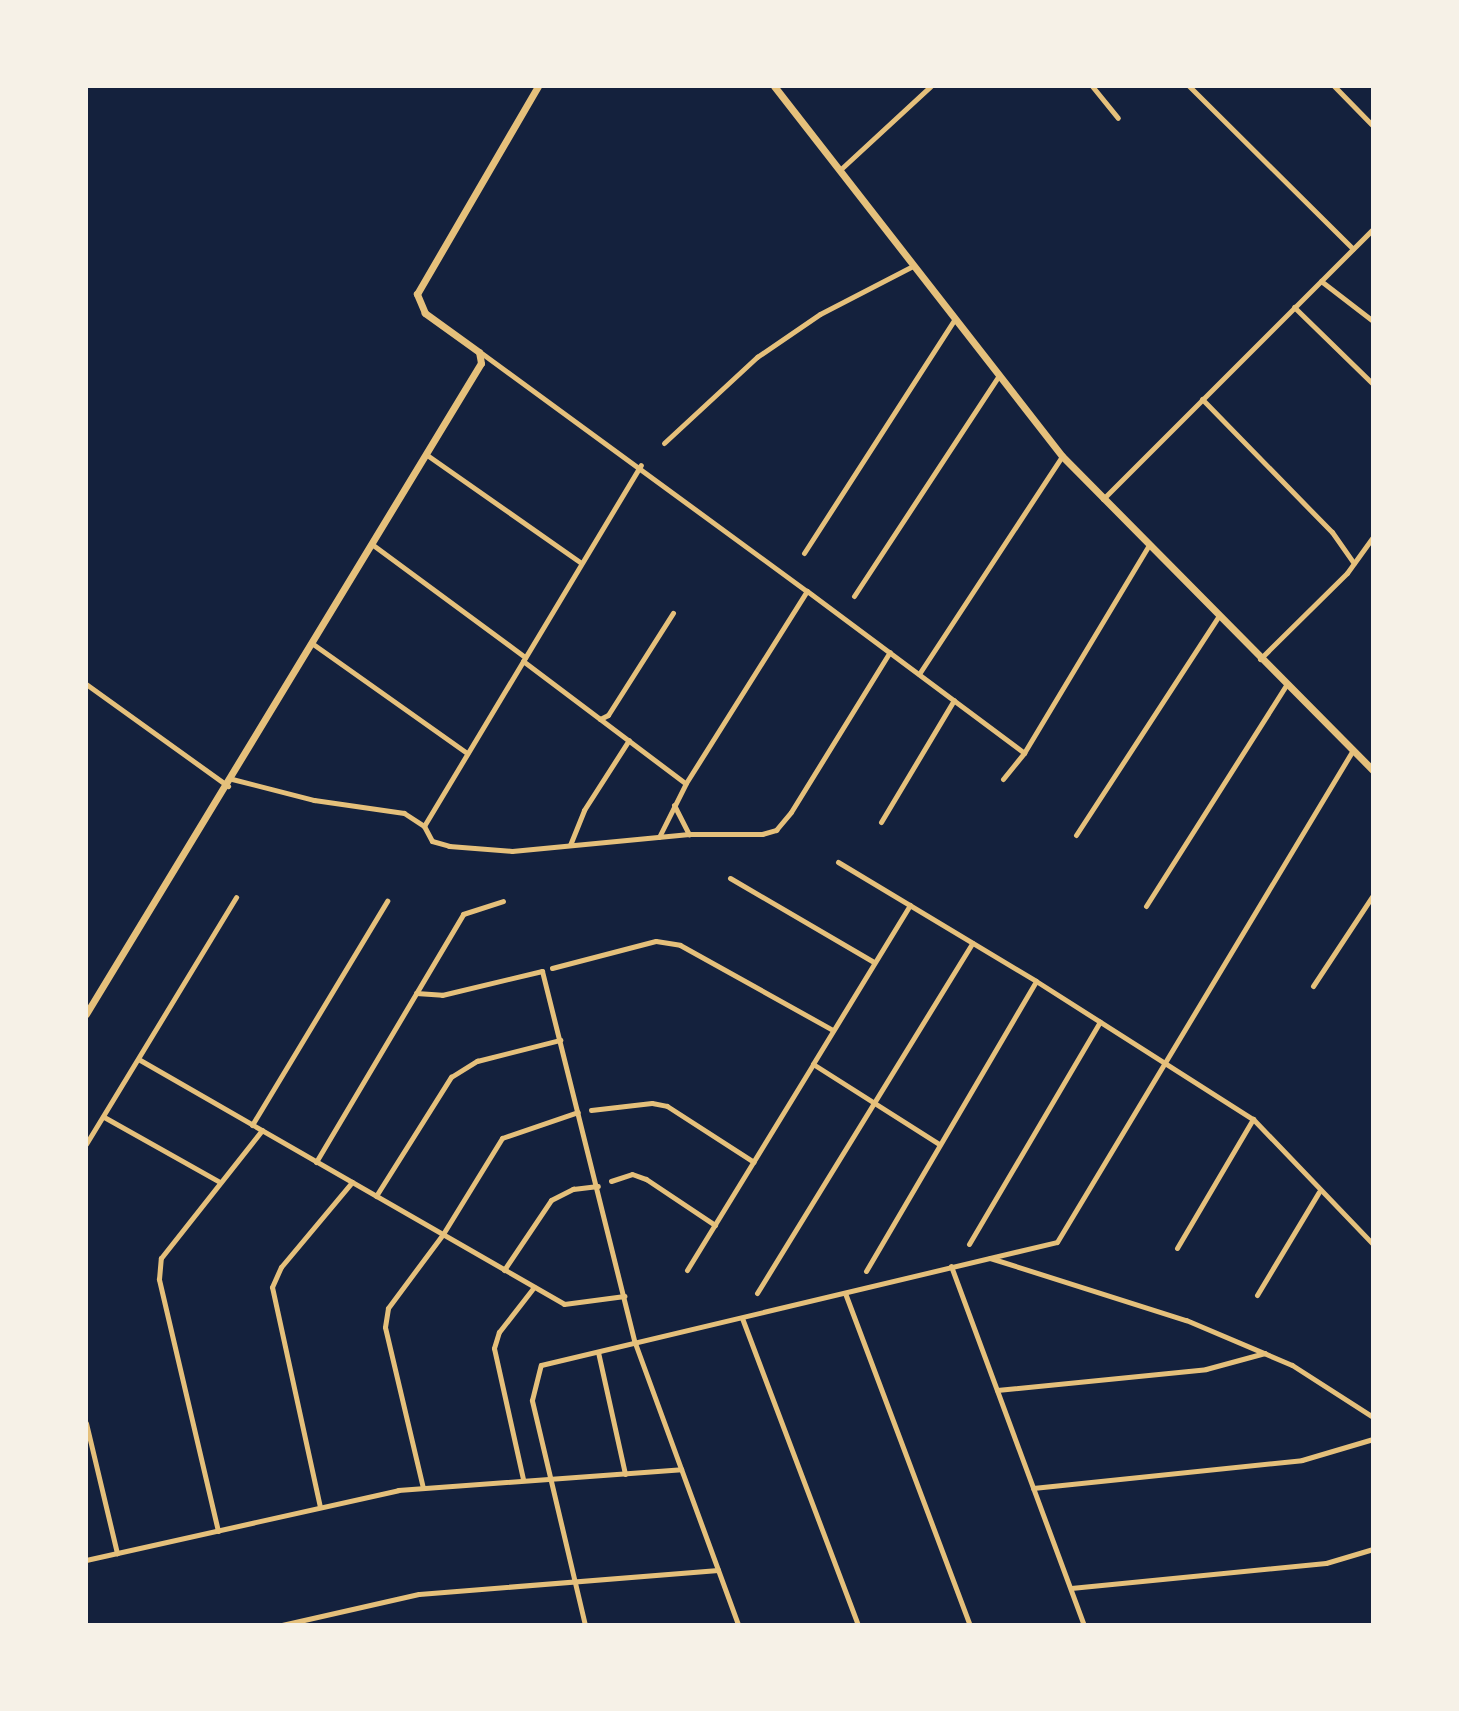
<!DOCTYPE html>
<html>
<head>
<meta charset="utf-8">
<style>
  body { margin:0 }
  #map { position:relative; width:1459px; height:1711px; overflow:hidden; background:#14213d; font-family:"Crimson Pro",serif }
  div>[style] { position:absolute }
  .minor>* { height:5px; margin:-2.5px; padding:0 2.5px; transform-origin:2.5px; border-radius:2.5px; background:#e5c07b }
  .tertiary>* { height:7px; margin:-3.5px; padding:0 3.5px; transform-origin:3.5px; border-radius:3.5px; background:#e5c07b }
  span { translate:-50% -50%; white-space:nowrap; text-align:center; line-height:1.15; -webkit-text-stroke:8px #f6f1e7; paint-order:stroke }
  .frame { position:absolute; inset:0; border:88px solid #f6f1e7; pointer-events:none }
</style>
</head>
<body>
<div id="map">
  <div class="minor">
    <i style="left:1092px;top:86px;width:41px;rotate:50.9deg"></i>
    <i style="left:1189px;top:86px;width:231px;rotate:44.8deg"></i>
    <i style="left:1334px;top:86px;width:56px;rotate:45.7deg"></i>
    <i style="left:842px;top:168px;width:121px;rotate:-42.7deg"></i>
    <i style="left:1321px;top:281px;width:66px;rotate:37.6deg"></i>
    <i style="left:1294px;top:307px;width:110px;rotate:44.3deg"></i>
    <i style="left:480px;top:352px;width:405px;rotate:36.2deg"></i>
    <i style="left:1202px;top:399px;width:186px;rotate:45.7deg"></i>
    <i style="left:1332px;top:532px;width:38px;rotate:55deg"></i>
    <i style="left:664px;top:443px;width:127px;rotate:-42.8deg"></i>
    <i style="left:757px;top:357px;width:76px;rotate:-34.3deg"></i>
    <i style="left:820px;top:314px;width:105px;rotate:-27.3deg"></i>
    <i style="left:427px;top:455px;width:187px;rotate:35deg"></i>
    <i style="left:1103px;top:499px;width:382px;rotate:-45deg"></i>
    <i style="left:373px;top:545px;width:189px;rotate:36.4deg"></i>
    <i style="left:804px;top:553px;width:277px;rotate:-57.2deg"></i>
    <i style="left:854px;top:596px;width:262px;rotate:-56.7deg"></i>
    <i style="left:313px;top:644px;width:189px;rotate:35.3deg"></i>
    <i style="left:1260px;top:659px;width:122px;rotate:-44.7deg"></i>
    <i style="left:1347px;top:573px;width:44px;rotate:-54.2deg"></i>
    <i style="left:523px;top:661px;width:96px;rotate:37deg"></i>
    <i style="left:600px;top:719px;width:9px;rotate:-27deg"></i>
    <i style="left:608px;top:715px;width:121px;rotate:-57.5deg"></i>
    <i style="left:919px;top:674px;width:261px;rotate:-56.7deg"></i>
    <i style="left:86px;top:684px;width:175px;rotate:35.7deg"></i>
    <i style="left:600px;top:719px;width:106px;rotate:37deg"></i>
    <i style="left:232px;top:779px;width:85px;rotate:14.4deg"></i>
    <i style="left:314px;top:800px;width:91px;rotate:8.2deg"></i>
    <i style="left:404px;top:813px;width:24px;rotate:33deg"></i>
    <i style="left:424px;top:826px;width:17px;rotate:62deg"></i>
    <i style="left:432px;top:841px;width:18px;rotate:16deg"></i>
    <i style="left:449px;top:846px;width:63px;rotate:4.5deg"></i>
    <i style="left:512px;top:851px;width:178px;rotate:-5.5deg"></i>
    <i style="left:689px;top:834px;width:73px"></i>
    <i style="left:762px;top:834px;width:15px;rotate:-16deg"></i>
    <i style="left:776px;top:830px;width:23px;rotate:-50deg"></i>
    <i style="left:791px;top:812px;width:188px;rotate:-58.3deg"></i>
    <i style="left:1003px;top:779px;width:33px;rotate:-51deg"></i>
    <i style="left:1024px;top:753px;width:240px;rotate:-59deg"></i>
    <i style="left:674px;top:805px;width:33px;rotate:63deg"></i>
    <i style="left:881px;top:822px;width:142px;rotate:-59.1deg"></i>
    <i style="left:424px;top:826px;width:421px;rotate:-59deg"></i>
    <i style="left:1076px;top:835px;width:260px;rotate:-56.9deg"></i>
    <i style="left:659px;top:837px;width:60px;rotate:-63.4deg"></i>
    <i style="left:686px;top:783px;width:227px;rotate:-57.8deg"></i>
    <i style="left:807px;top:591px;width:271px;rotate:36.7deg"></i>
    <i style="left:570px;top:845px;width:38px;rotate:-68deg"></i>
    <i style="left:584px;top:810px;width:83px;rotate:-57.3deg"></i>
    <i style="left:838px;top:862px;width:231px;rotate:31deg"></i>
    <i style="left:730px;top:878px;width:167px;rotate:30.3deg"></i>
    <i style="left:910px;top:905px;width:186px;rotate:121.4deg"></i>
    <i style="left:813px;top:1064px;width:149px;rotate:32.4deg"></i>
    <i style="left:1146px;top:906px;width:263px;rotate:-57.6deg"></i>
    <i style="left:552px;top:968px;width:107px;rotate:-14.6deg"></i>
    <i style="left:656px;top:941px;width:24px;rotate:9deg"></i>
    <i style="left:680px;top:945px;width:175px;rotate:29.1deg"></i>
    <i style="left:1313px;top:986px;width:109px;rotate:-56.6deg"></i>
    <i style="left:416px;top:993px;width:26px;rotate:4deg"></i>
    <i style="left:442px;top:995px;width:103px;rotate:-13.5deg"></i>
    <i style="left:542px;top:971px;width:383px;rotate:76deg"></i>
    <i style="left:635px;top:1343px;width:300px;rotate:69.9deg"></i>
    <i style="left:140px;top:1060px;width:489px;rotate:29.9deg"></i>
    <i style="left:564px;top:1304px;width:61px;rotate:-7.6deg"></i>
    <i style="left:591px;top:1110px;width:61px;rotate:-6.5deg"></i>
    <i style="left:652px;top:1103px;width:15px;rotate:11deg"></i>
    <i style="left:667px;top:1106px;width:103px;rotate:32.8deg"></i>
    <i style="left:104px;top:1117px;width:133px;rotate:29.3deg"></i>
    <i style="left:252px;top:1125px;width:262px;rotate:-58.9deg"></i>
    <i style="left:86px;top:1144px;width:289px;rotate:-58.7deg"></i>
    <i style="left:316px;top:1162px;width:288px;rotate:-59.3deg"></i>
    <i style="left:463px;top:914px;width:42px;rotate:-18deg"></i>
    <i style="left:611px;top:1181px;width:22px;rotate:-18deg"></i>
    <i style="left:632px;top:1174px;width:15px;rotate:20deg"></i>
    <i style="left:646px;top:1179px;width:83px;rotate:33.7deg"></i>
    <i style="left:376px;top:1196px;width:141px;rotate:-57.8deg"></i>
    <i style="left:451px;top:1077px;width:31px;rotate:-32deg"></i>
    <i style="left:477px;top:1061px;width:86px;rotate:-14.2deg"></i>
    <i style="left:969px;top:1244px;width:258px;rotate:-59.5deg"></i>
    <i style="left:1177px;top:1248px;width:150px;rotate:-59.5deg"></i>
    <i style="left:990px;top:1258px;width:206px;rotate:17.6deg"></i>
    <i style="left:1186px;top:1320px;width:115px;rotate:23deg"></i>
    <i style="left:1292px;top:1365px;width:96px;rotate:32.7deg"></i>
    <i style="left:951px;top:1266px;width:383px;rotate:69.7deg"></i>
    <i style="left:504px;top:1270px;width:84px;rotate:-56.1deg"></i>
    <i style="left:551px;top:1200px;width:25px;rotate:-27deg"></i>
    <i style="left:573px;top:1189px;width:25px;rotate:-7deg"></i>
    <i style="left:687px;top:1270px;width:241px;rotate:-58.5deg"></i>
    <i style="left:866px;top:1271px;width:336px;rotate:-59.6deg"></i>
    <i style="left:1036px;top:981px;width:257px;rotate:32.5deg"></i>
    <i style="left:1253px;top:1119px;width:173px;rotate:46.2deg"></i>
    <i style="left:757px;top:1293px;width:411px;rotate:-58.4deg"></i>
    <i style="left:845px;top:1293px;width:355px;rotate:69.4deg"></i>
    <i style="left:1257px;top:1295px;width:120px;rotate:-59deg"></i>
    <i style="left:742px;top:1318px;width:328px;rotate:69.3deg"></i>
    <i style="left:598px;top:1352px;width:125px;rotate:77.5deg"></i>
    <i style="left:997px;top:1390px;width:210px;rotate:-5.7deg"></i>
    <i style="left:1206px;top:1369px;width:61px;rotate:-15.2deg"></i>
    <i style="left:86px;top:1423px;width:134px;rotate:76.6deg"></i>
    <i style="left:523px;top:1479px;width:134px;rotate:-102.5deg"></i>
    <i style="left:494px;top:1348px;width:17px;rotate:-73deg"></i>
    <i style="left:499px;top:1332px;width:57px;rotate:-52.1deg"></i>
    <i style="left:423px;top:1488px;width:165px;rotate:-103.3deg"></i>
    <i style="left:385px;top:1327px;width:19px;rotate:-81deg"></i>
    <i style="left:388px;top:1308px;width:92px;rotate:-53.4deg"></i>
    <i style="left:443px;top:1234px;width:113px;rotate:-58.4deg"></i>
    <i style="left:502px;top:1138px;width:80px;rotate:-18.9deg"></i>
    <i style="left:1033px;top:1488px;width:270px;rotate:-5.9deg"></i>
    <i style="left:1302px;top:1460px;width:74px;rotate:-16.5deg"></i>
    <i style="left:320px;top:1507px;width:225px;rotate:-102.3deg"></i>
    <i style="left:272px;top:1287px;width:22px;rotate:-66deg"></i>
    <i style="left:281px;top:1267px;width:111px;rotate:-50.1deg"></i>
    <i style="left:218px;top:1531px;width:259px;rotate:-103.2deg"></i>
    <i style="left:159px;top:1279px;width:21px;rotate:-85deg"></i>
    <i style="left:161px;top:1258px;width:163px;rotate:-51.7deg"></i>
    <i style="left:86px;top:1560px;width:320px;rotate:-12.6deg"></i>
    <i style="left:398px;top:1490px;width:284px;rotate:-4.2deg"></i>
    <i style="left:1071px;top:1588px;width:256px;rotate:-5.6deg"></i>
    <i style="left:1326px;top:1563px;width:49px;rotate:-16.6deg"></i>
    <i style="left:282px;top:1625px;width:140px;rotate:-12.8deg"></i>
    <i style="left:419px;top:1594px;width:300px;rotate:-4.6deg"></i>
    <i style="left:585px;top:1625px;width:231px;rotate:-103.3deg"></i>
    <i style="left:532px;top:1400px;width:36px;rotate:-76deg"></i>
    <i style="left:541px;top:1365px;width:530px;rotate:-13.41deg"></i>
    <i style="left:1057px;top:1242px;width:574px;rotate:-58.97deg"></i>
  </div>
  <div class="tertiary">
    <i style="left:774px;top:86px;width:469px;rotate:52.1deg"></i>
    <i style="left:1062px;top:456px;width:442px;rotate:45.3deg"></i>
    <i style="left:86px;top:1014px;width:761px;rotate:-58.75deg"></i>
    <i style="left:481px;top:363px;width:11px;rotate:-100deg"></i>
    <i style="left:479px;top:352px;width:67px;rotate:-144.2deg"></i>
    <i style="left:425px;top:313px;width:21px;rotate:-113deg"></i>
    <i style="left:417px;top:294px;width:241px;rotate:-59.8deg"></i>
  </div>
  <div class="frame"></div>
</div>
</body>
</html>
